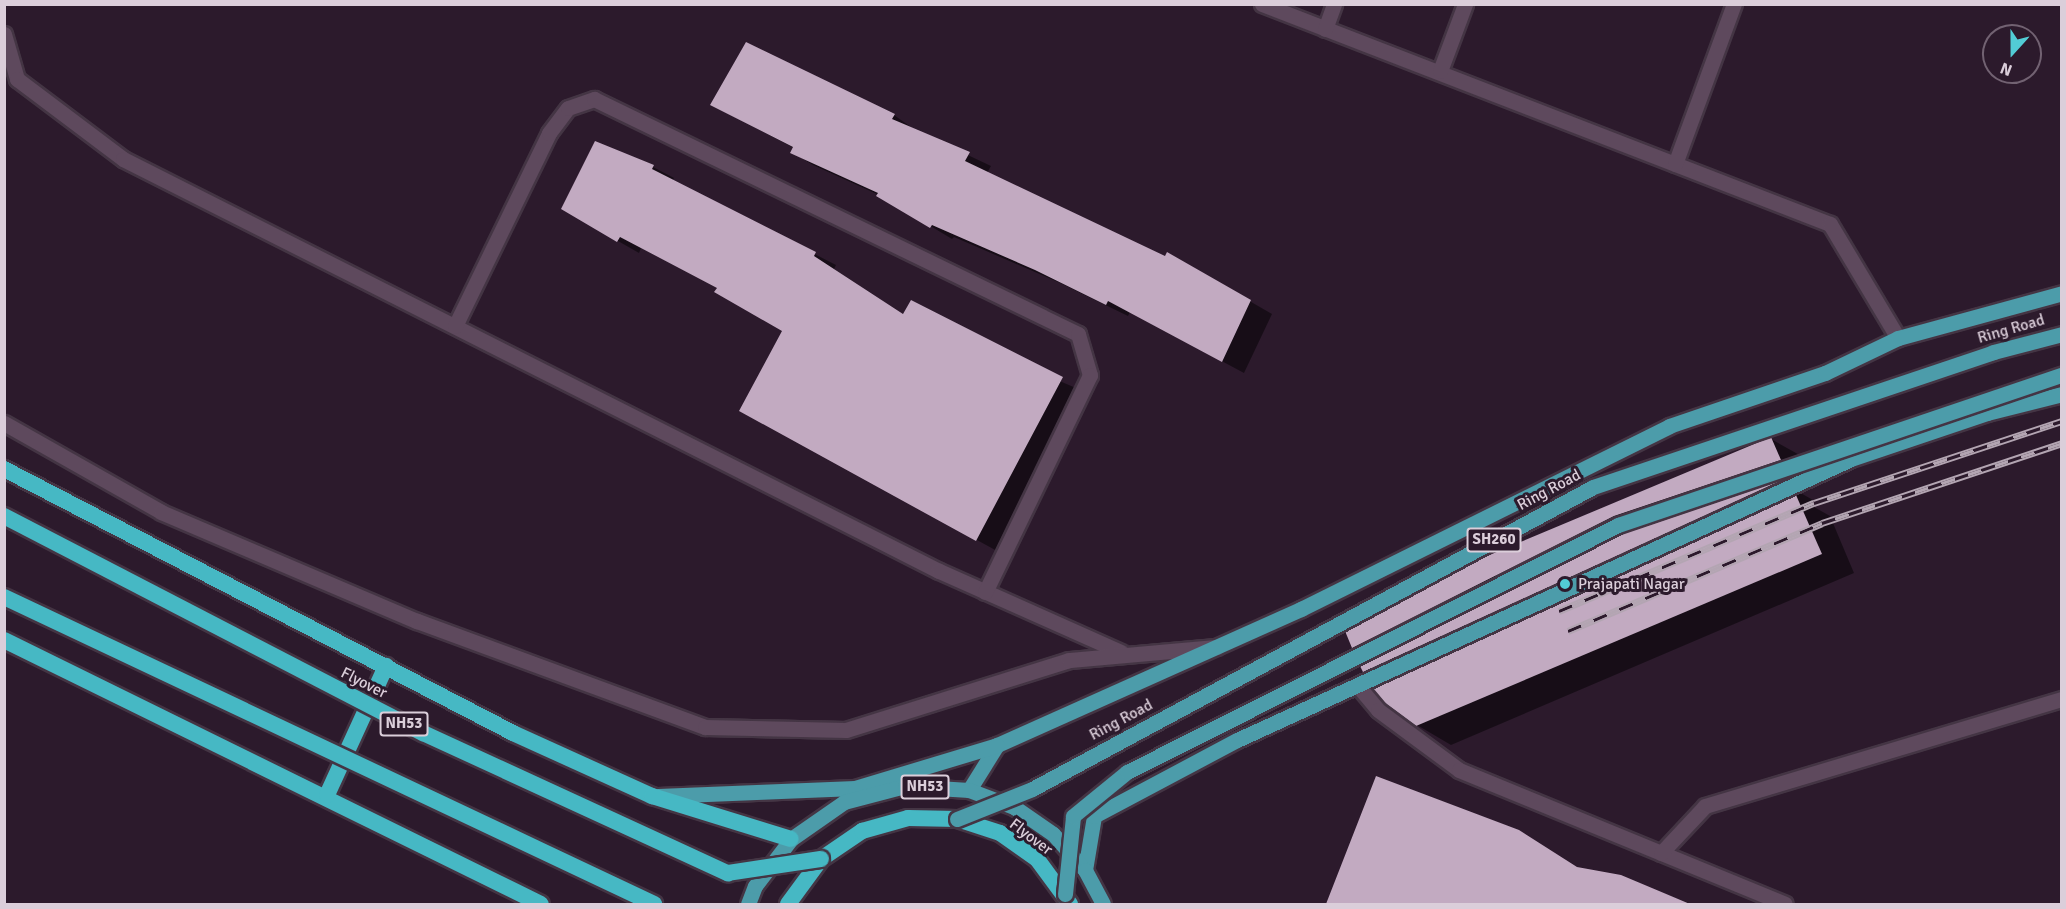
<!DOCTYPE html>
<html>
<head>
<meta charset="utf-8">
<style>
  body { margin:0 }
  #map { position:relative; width:2066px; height:909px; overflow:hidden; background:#2c1a2c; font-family:Signika,sans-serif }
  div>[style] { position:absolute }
  .shadow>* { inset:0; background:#0007 }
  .building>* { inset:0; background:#c2aac1 }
  .roads { filter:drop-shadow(2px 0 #443544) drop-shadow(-2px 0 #443544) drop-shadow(0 2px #443544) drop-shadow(0 -2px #443544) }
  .service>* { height:15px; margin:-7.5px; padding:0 7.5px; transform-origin:7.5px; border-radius:7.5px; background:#5e495d }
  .minor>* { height:15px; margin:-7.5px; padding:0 7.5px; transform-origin:7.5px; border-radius:7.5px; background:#5e495d }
  .primary>* { height:15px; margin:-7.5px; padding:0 7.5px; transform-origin:7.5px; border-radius:7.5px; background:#4c9caa }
  .trunk>* { height:16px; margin:-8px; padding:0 8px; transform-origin:8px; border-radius:8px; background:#46b8c4 }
  .rail>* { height:7px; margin-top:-3.5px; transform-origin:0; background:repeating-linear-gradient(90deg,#2c1a2c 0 14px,#b3a5b2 0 28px); box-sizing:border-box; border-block:2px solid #b3a5b2 }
  .bridges { filter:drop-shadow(2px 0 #443544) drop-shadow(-2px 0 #443544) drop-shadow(0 2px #443544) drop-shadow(0 -2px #443544) }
  .primary-bridge>* { height:15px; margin:-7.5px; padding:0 7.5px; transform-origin:7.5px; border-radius:7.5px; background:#4c9caa }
  .trunk-bridge>* { height:16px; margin:-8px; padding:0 8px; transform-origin:8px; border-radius:8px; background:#46b8c4 }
  .dots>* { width:16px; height:16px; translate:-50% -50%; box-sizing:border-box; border:3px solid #2c1a2c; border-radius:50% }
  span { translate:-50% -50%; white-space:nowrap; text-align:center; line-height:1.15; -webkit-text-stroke:6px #2c1a2c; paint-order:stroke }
  .shield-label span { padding:2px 4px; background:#2c1a2c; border:2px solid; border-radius:4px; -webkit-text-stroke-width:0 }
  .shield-label { font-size:15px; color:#dbceda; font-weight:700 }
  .street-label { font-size:16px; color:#dbceda }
  .poi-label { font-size:16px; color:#dbceda }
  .left { translate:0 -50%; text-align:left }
  .frame { position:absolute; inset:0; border:6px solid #dbceda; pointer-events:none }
  .north { position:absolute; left:1982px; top:24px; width:60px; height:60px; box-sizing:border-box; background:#2c1a2c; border:2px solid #726272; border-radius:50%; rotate:201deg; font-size:16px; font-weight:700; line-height:24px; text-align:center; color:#dbceda }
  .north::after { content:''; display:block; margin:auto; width:21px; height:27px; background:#52ccd5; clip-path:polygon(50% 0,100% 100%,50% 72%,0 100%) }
</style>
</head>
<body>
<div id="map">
  <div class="shadow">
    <i style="clip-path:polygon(712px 105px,894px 115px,915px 130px,991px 166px,987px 173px,1166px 258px,1168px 254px,1272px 314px,1244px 373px,1130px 312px,1128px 316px,1058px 282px,954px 237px,952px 239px,879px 195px,813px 165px,792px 152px,794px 148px)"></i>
    <i style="clip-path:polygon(653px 167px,674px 178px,672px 181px,836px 265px,834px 269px,904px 315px,1083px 391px,997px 551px,762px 422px,784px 330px,718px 288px,641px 248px,639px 253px,562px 209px)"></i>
    <i style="clip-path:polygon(1771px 439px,1805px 458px,1814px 479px,1790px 487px,1813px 500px,1807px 503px,1830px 516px,1854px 573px,1451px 745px,1417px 725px,1387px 684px,1364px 671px,1376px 660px,1353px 647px,1347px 632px)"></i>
    <i style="clip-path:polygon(1377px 778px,1581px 869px,1621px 877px,1691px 904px,1328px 904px)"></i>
  </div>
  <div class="building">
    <i style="clip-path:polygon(746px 42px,895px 114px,892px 119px,970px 152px,965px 161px,1165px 256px,1167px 252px,1251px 300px,1222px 362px,1108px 301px,1106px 305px,1035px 270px,932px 225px,930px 228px,876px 196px,878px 193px,790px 153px,793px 147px,710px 105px)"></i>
    <i style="clip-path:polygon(595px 141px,654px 165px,652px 169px,816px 252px,814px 256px,903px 314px,911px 300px,1063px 377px,976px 541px,739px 411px,782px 331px,714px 292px,717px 288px,620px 237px,617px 242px,561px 209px)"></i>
    <i style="clip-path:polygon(1771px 437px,1781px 460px,1614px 516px,1352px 648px,1345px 631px,1480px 559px)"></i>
    <i style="clip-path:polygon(1782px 480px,1363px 672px,1360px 666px,1622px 534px)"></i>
    <i style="clip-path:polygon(1796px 495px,1822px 554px,1416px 726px,1385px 703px,1373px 689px)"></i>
    <i style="clip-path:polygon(1376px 776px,1519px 830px,1577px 867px,1621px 875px,1690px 904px,1326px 904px)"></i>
  </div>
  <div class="roads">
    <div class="service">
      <i style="left:4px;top:34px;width:47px;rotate:73.9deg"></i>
      <i style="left:17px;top:79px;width:133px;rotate:37deg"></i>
      <i style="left:123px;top:159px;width:914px;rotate:26.79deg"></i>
      <i style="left:939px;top:571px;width:199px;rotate:24deg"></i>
      <i style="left:455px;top:326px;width:215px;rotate:-64deg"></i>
      <i style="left:549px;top:133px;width:31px;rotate:-53deg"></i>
      <i style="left:568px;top:108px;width:28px;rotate:-19deg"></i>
      <i style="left:594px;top:99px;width:538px;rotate:25.9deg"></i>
      <i style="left:1078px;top:334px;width:43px;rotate:73.7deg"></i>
      <i style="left:1090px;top:375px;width:241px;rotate:115.8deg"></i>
    </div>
    <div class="minor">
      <i style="left:1262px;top:4px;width:609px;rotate:21.17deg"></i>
      <i style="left:1830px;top:224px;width:133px;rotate:59.2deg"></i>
      <i style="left:1325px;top:29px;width:27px;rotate:-70deg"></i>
      <i style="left:1440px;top:71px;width:72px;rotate:-69.5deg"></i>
      <i style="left:1675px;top:164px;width:171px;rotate:-69.8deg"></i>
      <i style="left:4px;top:423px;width:180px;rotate:29.5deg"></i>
      <i style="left:161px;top:512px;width:278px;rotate:23.1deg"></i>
      <i style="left:417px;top:621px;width:307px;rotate:20.2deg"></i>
      <i style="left:705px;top:727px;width:141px;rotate:1.2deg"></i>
      <i style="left:846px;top:730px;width:234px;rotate:-17.4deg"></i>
      <i style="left:1069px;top:660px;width:148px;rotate:-5.1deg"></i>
      <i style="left:1358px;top:686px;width:31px;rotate:50deg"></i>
      <i style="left:1378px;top:710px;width:101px;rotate:36.5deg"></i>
      <i style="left:1459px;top:770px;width:352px;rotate:22.3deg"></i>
      <i style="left:1661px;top:853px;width:64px;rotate:-46.9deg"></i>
      <i style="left:1705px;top:806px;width:373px;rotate:-16.7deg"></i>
    </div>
    <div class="primary">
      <i style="left:969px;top:790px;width:53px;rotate:-58.1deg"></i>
      <i style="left:997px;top:745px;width:333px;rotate:-24.1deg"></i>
      <i style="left:1301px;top:609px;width:411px;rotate:-26.4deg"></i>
      <i style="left:1669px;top:426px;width:165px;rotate:-18.8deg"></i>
      <i style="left:1825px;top:373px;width:81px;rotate:-25.6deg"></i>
      <i style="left:1898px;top:338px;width:170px;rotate:-15.3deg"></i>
      <i style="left:658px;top:796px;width:197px;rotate:-2.3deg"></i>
      <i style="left:855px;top:788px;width:148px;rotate:-16.8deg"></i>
      <i style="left:1085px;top:870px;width:55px;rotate:-80.5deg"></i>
      <i style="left:1094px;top:816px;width:162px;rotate:-28deg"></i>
      <i style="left:1237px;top:740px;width:675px;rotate:-24.59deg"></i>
      <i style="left:1851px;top:459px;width:144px;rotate:-18.7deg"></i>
      <i style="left:1987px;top:413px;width:77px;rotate:-14.2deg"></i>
      <i style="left:748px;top:904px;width:19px;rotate:-69deg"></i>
      <i style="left:755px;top:886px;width:59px;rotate:-52.5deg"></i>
      <i style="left:791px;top:839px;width:65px;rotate:-34.9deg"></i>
      <i style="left:844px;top:802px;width:63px;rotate:-14.7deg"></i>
      <i style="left:905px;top:786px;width:64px;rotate:3.6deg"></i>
      <i style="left:969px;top:790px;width:48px;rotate:20.7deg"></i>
      <i style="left:1014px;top:807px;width:47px;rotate:34.7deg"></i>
      <i style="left:1053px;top:834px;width:48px;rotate:48.4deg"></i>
      <i style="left:1085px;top:870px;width:38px;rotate:62deg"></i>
    </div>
    <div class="trunk">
      <i style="left:4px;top:469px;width:573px;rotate:27.41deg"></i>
      <i style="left:513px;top:733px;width:153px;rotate:24.4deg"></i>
      <i style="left:652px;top:796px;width:145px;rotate:17.2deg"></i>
      <i style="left:4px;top:640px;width:598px;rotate:26.18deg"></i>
      <i style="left:327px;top:795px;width:142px;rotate:-65.4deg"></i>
      <i style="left:788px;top:904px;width:56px;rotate:-53.7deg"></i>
      <i style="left:821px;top:859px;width:50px;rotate:-34.3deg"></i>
      <i style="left:862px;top:831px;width:48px;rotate:-15.8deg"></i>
      <i style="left:908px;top:818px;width:49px;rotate:1.2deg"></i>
      <i style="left:957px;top:819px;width:45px;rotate:18deg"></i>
      <i style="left:1000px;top:833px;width:45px;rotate:35.1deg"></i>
      <i style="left:1037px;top:859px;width:56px;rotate:53.7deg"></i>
    </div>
  </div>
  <div class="rail">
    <i style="left:1559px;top:611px;width:277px;rotate:-23deg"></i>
    <i style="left:1814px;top:503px;width:261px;rotate:-18.3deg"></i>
    <i style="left:1568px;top:631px;width:276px;rotate:-23deg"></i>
    <i style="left:1822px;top:523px;width:253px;rotate:-18.4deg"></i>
  </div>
  <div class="bridges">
    <div class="primary-bridge">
      <i style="left:957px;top:819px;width:81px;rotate:-21.8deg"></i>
      <i style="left:1032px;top:789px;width:637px;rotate:-28.29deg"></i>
      <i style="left:1593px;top:487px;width:422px;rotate:-18.6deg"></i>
      <i style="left:1993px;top:352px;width:71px;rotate:-14.6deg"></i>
      <i style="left:1065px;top:894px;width:78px;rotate:-84.1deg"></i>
      <i style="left:1073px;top:816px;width:70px;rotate:-39.2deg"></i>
      <i style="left:1127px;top:772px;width:550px;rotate:-26.7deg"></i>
      <i style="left:1618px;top:525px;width:469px;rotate:-18.7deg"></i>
    </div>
    <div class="trunk-bridge">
      <i style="left:4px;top:516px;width:472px;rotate:27.4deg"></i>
      <i style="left:423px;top:733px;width:336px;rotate:24.7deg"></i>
      <i style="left:728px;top:873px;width:94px;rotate:-8.6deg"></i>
      <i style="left:4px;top:597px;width:719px;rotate:25.28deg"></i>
    </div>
  </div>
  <div class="dots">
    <i style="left:1565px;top:584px;background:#52ccd5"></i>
  </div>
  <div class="shield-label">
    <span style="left:1494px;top:540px">SH260</span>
    <span style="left:404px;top:724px">NH53</span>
    <span style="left:925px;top:787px">NH53</span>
  </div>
  <div class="street-label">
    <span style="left:2011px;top:329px;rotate:-16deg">Ring Road</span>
    <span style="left:1549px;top:490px;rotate:-28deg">Ring Road</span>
    <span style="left:364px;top:683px;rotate:27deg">Flyover</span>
    <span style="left:1121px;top:720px;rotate:-28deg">Ring Road</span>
    <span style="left:1031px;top:837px;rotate:37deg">Flyover</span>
  </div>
  <div class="poi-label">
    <span class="left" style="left:1578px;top:584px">Prajapati Nagar</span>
  </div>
  <div class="frame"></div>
  <div class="north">N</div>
</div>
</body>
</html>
